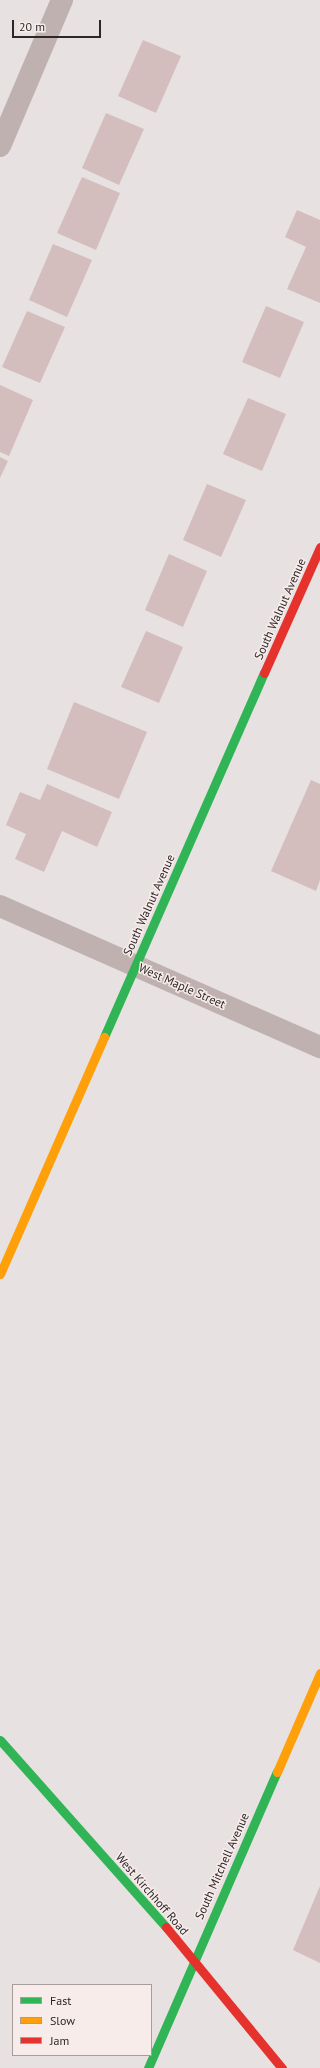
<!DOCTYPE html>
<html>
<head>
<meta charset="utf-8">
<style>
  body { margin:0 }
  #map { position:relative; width:320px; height:2068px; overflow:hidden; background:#e7e1e1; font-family:"PT Sans",sans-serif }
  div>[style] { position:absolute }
  .building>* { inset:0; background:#d4bebd }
  .street>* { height:22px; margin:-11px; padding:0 11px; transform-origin:11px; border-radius:11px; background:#bfb1b0 }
  .fast>* { height:9px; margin:-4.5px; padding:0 4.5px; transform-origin:4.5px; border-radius:4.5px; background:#30b455 }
  .slow>* { height:9px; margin:-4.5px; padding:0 4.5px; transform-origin:4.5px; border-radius:4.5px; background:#ff9f0a }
  .jam>* { height:9px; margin:-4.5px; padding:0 4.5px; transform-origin:4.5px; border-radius:4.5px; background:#e5322d }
  span { translate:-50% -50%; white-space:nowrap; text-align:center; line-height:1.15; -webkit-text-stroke:3px #f8eceb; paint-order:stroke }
  .street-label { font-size:12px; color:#2c2828 }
  .legend { position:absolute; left:12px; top:1984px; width:140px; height:72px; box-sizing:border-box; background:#f8eceb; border:1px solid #a69e9d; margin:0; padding:5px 7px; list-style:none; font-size:12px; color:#2c2828 }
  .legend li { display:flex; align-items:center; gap:8px; height:20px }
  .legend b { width:20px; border:1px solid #a69e9d }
  .scale { position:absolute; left:12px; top:20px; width:89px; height:18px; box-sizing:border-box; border:2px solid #2c2828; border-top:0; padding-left:5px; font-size:12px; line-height:14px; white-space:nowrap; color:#2c2828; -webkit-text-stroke:3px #f8eceb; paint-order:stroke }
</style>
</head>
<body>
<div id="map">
  <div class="building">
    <i style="clip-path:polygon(143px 40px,181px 56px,156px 113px,118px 96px)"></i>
    <i style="clip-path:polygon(106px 113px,144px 129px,119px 185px,82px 168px)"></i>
    <i style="clip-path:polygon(82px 177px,120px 193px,96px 250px,57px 233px)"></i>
    <i style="clip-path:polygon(297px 210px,320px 220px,320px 303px,287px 289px,306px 247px,285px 237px)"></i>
    <i style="clip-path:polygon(53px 244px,92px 260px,67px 317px,29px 300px)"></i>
    <i style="clip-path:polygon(266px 306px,304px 322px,280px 378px,242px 362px)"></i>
    <i style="clip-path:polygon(27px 311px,65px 327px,40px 383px,2px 367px)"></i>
    <i style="clip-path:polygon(0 385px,33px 400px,9px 456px,0 452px)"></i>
    <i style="clip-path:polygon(248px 398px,286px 414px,262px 471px,223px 454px)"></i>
    <i style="clip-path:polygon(0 457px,8px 461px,0 478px)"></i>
    <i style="clip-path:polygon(207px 484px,246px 500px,221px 557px,183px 540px)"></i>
    <i style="clip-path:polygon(169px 554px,207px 571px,183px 627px,145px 610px)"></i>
    <i style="clip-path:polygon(146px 631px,183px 647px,159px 703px,121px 687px)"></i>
    <i style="clip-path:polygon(74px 702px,147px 732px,119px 799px,47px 769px)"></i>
    <i style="clip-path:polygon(311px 780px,320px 784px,320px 880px,316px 891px,271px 871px)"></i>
    <i style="clip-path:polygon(47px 784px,112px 812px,97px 847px,62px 831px,44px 872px,15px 859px,26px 834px,6px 825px,20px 792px,40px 800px)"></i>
    <i style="clip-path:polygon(320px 1886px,320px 1963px,293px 1950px)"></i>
  </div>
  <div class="street">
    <i style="left:0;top:146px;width:159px;rotate:-67deg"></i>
    <i style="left:0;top:906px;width:350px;rotate:23.8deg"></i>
  </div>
  <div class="fast">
    <i style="left:104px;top:1037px;width:398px;rotate:-66.3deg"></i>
    <i style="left:0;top:1740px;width:250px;rotate:48.4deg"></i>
    <i style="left:148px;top:2068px;width:323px;rotate:-66.5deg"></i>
  </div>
  <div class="slow">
    <i style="left:0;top:1274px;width:259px;rotate:-66.3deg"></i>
    <i style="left:277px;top:1772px;width:108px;rotate:-66.5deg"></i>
  </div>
  <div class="jam">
    <i style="left:264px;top:673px;width:138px;rotate:-66deg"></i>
    <i style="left:166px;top:1927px;width:183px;rotate:50.6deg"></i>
  </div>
  <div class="street-label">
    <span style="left:280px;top:609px;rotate:-66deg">South Walnut Avenue</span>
    <span style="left:149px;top:905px;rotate:-66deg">South Walnut Avenue</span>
    <span style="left:182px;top:986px;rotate:24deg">West Maple Street</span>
    <span style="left:222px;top:1866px;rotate:-66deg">South Mitchell Avenue</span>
    <span style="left:152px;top:1894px;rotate:49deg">West Kirchhoff Road</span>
  </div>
  <ul class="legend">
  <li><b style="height:5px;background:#30b455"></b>Fast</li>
  <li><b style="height:5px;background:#ff9f0a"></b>Slow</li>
  <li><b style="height:5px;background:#e5322d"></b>Jam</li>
  </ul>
  <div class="scale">20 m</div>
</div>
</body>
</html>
